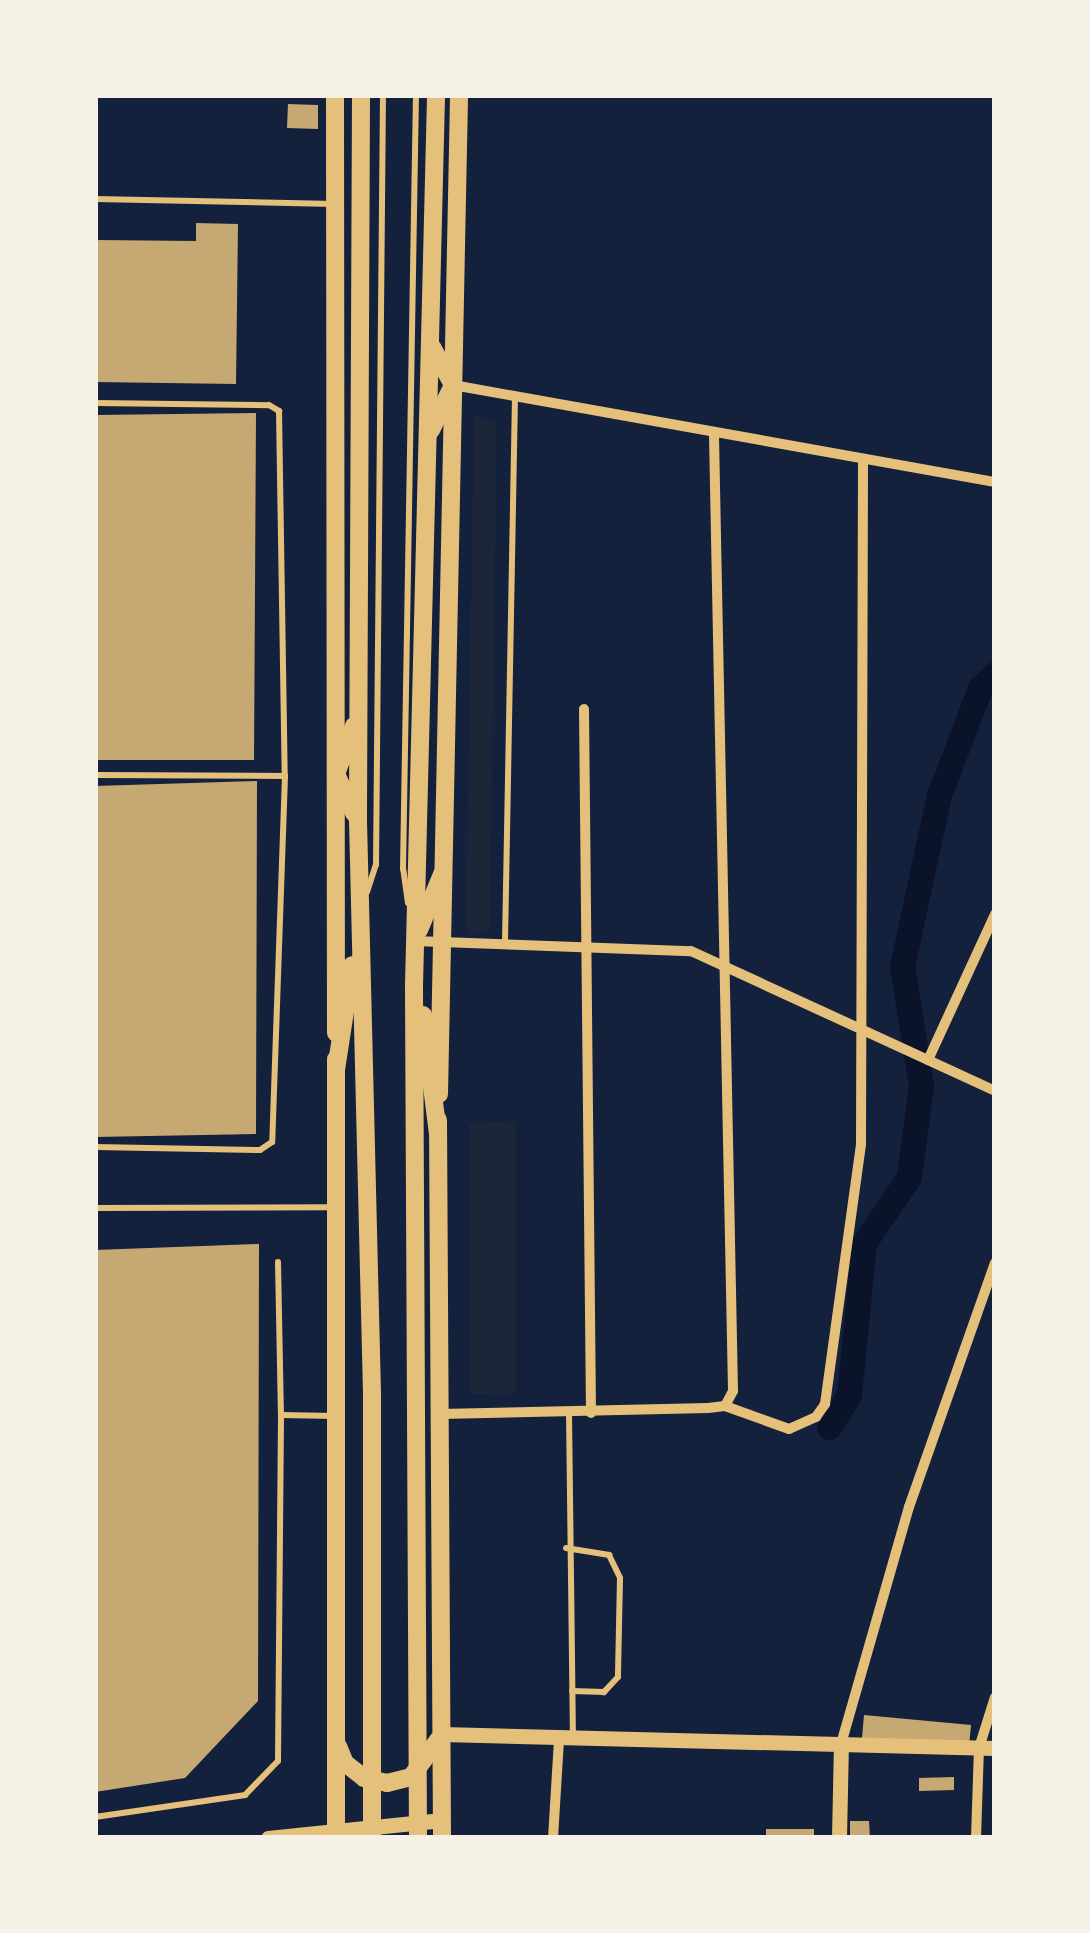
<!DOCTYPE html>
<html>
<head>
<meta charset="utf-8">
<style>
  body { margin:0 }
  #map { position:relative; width:1090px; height:1933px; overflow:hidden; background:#14213d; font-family:Barlow,sans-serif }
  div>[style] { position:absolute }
  .green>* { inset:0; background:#1d2539 }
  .canal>* { height:25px; margin:-12.5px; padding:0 12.5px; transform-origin:12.5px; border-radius:12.5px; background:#0b132b }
  .building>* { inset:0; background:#c6a872 }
  .service>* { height:6px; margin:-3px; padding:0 3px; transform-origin:3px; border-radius:3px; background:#e5c07b }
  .minor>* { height:10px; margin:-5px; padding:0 5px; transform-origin:5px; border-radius:5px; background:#e5c07b }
  .tertiary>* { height:15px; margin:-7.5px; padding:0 7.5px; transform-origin:7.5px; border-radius:7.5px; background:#e5c07b }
  .secondary>* { height:18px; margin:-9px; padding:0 9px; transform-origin:9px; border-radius:9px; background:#e5c07b }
  .primary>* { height:18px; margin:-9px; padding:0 9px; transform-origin:9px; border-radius:9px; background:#e5c07b }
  span { translate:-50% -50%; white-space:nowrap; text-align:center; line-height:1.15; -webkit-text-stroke:9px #f6f1e7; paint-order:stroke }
  .frame { position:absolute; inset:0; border:98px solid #f6f1e7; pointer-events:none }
</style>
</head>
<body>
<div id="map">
  <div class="green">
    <i style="clip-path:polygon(474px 416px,497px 423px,490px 924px,487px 932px,471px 933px,466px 923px)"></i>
    <i style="clip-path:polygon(516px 1121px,516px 1393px,469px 1394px,469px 1123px)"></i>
  </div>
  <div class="canal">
    <i style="left:829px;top:1427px;width:38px;rotate:-58deg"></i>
    <i style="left:849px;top:1395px;width:153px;rotate:-84.4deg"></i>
    <i style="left:864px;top:1243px;width:80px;rotate:-55.7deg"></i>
    <i style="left:909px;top:1177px;width:93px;rotate:-82.6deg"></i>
    <i style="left:921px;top:1085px;width:121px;rotate:-99.1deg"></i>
    <i style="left:902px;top:966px;width:175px;rotate:-77.8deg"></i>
    <i style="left:939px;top:795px;width:115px;rotate:-69deg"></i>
    <i style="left:980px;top:688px;width:21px;rotate:-43deg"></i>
  </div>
  <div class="building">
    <i style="clip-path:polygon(288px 104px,318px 105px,318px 129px,287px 128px)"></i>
    <i style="clip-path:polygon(196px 223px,238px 224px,236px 384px,95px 382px,95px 240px,196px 241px)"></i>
    <i style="clip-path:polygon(256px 413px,254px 760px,95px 760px,95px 415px)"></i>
    <i style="clip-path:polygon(257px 781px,256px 1134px,95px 1137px,95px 786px)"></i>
    <i style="clip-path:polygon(259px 1244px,258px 1701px,185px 1778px,95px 1792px,95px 1250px)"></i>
    <i style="clip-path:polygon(864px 1715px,971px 1725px,969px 1747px,862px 1738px)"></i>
    <i style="clip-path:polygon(954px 1777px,954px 1790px,919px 1791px,919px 1778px)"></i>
    <i style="clip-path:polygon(850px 1821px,869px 1821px,870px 1838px,850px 1838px)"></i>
    <i style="clip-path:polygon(766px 1829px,814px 1829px,814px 1838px,766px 1838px)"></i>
  </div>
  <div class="service">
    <i style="left:95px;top:199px;width:239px;rotate:1.2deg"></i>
    <i style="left:95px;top:403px;width:174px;rotate:0.7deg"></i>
    <i style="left:269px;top:405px;width:12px;rotate:31deg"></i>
    <i style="left:279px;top:411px;width:365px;rotate:89.1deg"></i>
    <i style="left:285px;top:776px;width:366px;rotate:92deg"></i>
    <i style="left:272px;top:1142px;width:14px;rotate:146deg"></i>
    <i style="left:260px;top:1150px;width:165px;rotate:-179deg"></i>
    <i style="left:95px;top:775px;width:190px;rotate:0.3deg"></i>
    <i style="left:367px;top:892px;width:28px;rotate:-72deg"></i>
    <i style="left:376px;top:865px;width:770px;rotate:-89.48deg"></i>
    <i style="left:408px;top:903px;width:34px;rotate:-98deg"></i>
    <i style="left:403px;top:869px;width:774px;rotate:-89.04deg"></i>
    <i style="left:505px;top:942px;width:546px;rotate:-88.95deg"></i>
    <i style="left:95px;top:1208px;width:240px;rotate:-0.2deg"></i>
    <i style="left:278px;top:1262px;width:153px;rotate:88.9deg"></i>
    <i style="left:281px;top:1415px;width:54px;rotate:1.1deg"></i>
    <i style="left:569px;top:1413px;width:323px;rotate:89.3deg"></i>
    <i style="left:566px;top:1548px;width:44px;rotate:9.2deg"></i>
    <i style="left:609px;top:1555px;width:25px;rotate:64deg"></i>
    <i style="left:620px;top:1578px;width:99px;rotate:91.2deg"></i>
    <i style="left:618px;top:1677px;width:21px;rotate:133deg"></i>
    <i style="left:604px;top:1692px;width:32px;rotate:-178deg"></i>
    <i style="left:95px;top:1817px;width:152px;rotate:-8.3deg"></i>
    <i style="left:245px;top:1795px;width:47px;rotate:-45.9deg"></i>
    <i style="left:278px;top:1761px;width:346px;rotate:-89.5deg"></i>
  </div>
  <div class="minor">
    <i style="left:453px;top:385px;width:551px;rotate:10.15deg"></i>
    <i style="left:584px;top:709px;width:704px;rotate:89.43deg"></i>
    <i style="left:414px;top:941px;width:277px;rotate:2.1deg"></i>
    <i style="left:691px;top:951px;width:335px;rotate:24.7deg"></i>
    <i style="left:928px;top:1060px;width:161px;rotate:-65.3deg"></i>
    <i style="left:725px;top:1406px;width:68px;rotate:19.8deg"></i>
    <i style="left:789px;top:1429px;width:30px;rotate:-24deg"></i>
    <i style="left:816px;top:1417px;width:16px;rotate:-55deg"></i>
    <i style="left:825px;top:1404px;width:263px;rotate:-82.1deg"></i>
    <i style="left:861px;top:1143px;width:683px;rotate:-89.83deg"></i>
    <i style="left:440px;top:1414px;width:268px;rotate:-1.3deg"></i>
    <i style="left:708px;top:1408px;width:17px;rotate:-7deg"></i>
    <i style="left:725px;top:1406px;width:17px;rotate:-62deg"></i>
    <i style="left:733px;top:1391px;width:959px;rotate:-91.14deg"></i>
    <i style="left:841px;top:1744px;width:247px;rotate:-74deg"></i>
    <i style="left:909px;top:1507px;width:259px;rotate:-70.6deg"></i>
    <i style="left:553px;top:1838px;width:98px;rotate:-86.5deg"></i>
    <i style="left:976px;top:1838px;width:90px;rotate:-88.1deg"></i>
    <i style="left:979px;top:1748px;width:53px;rotate:-72.6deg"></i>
  </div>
  <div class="tertiary">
    <i style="left:442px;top:1734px;width:553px;rotate:1.45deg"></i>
    <i style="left:268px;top:1838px;width:175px;rotate:-5.9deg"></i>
    <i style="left:839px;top:1838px;width:94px;rotate:-88.8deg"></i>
  </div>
  <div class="secondary">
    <i style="left:335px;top:95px;width:938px;rotate:89.94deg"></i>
    <i style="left:439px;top:1094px;width:999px;rotate:-88.85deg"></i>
    <i style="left:438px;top:1120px;width:718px;rotate:89.68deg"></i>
    <i style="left:338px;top:1746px;width:18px;rotate:68deg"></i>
    <i style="left:345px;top:1763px;width:24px;rotate:38deg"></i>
    <i style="left:364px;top:1778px;width:24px;rotate:12deg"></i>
    <i style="left:387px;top:1783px;width:25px;rotate:-14deg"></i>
    <i style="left:411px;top:1777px;width:47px;rotate:-53.6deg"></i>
    <i style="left:336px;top:1838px;width:779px;rotate:-90deg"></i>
  </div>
  <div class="primary">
    <i style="left:361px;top:95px;width:726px;rotate:90.24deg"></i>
    <i style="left:358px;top:821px;width:573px;rotate:88.6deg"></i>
    <i style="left:372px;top:1394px;width:444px;rotate:90deg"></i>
    <i style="left:431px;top:430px;width:50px;rotate:-63.9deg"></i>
    <i style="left:453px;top:385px;width:43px;rotate:-118.9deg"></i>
    <i style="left:354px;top:726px;width:51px;rotate:110.6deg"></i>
    <i style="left:336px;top:774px;width:43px;rotate:65.2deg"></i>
    <i style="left:419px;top:930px;width:63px;rotate:-67.5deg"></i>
    <i style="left:423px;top:1015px;width:120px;rotate:82.8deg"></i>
    <i style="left:336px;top:1070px;width:106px;rotate:-81.3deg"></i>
    <i style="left:418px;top:1838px;width:853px;rotate:-90.27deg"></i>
    <i style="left:414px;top:985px;width:890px;rotate:-88.58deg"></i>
  </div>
  <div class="frame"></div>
</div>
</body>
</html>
